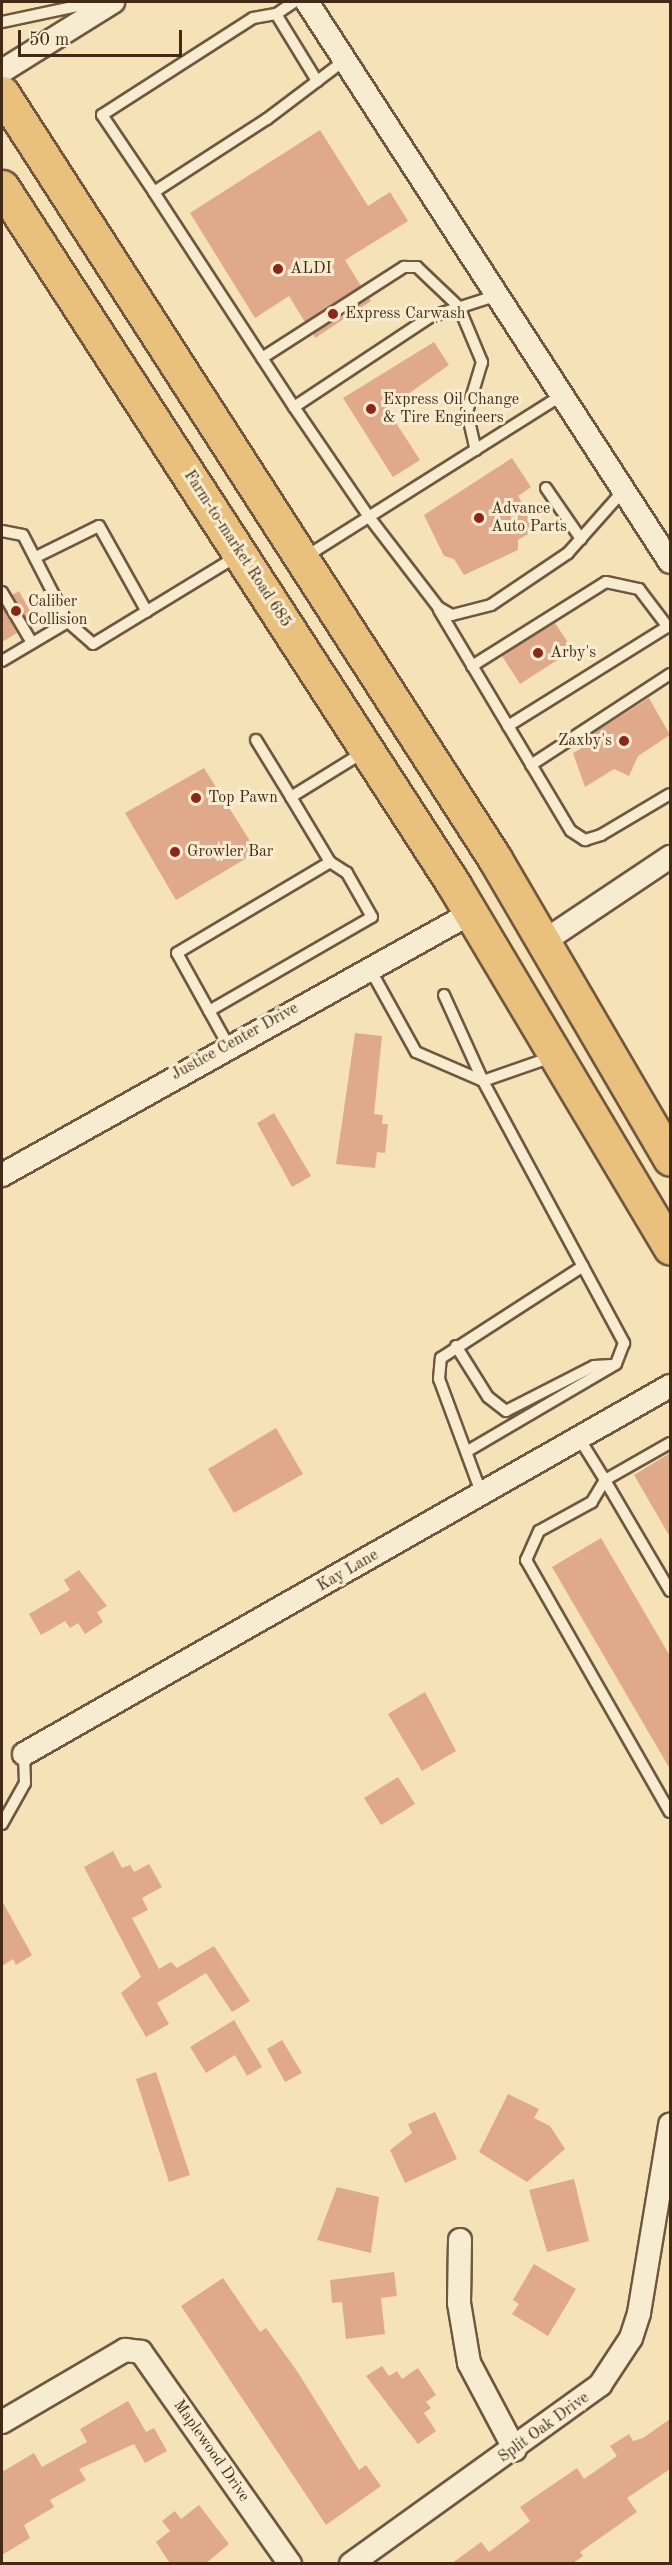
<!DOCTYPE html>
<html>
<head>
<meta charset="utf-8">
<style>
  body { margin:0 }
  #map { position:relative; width:672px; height:2565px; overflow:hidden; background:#f5e2b7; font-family:"Old Standard TT",serif }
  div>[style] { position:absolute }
  .building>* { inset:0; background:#e0aa8a }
  .roads { filter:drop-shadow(2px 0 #6f583f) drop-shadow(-2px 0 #6f583f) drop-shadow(0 2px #6f583f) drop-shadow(0 -2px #6f583f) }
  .lane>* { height:10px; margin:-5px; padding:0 5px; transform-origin:5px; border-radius:5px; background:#f8ecd0 }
  .street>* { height:22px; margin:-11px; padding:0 11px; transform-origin:11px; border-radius:11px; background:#f8ecd0 }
  .primary>* { height:33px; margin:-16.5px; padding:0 16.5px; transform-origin:16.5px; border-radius:16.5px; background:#eac17c }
  .dots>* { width:16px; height:16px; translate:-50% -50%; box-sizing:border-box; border:3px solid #f8ecd0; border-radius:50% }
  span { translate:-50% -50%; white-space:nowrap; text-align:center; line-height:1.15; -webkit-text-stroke:6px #f8ecd0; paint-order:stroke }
  .poi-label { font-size:16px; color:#422a17 }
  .left { translate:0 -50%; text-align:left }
  .right { translate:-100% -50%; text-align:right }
  .street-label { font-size:16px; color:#422a17 }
  .frame { position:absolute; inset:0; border:3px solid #422a17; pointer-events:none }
  .scale { position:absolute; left:18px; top:30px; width:164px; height:27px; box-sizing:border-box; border:3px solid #422a17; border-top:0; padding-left:8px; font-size:18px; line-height:21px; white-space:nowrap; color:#422a17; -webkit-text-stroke:4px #f8ecd0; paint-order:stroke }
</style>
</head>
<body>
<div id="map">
  <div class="building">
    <i style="clip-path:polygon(320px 130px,368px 206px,390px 192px,408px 221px,345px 260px,361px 286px,305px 322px,289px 296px,255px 318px,190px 213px)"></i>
    <i style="clip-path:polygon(369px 298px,371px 301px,315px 338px,313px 334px)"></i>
    <i style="clip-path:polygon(434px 342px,449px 365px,387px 409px,420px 460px,393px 477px,343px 398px)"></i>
    <i style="clip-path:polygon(512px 458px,531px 487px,518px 496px,538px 528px,518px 540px,518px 550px,464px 575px,454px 559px,444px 556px,424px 515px)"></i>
    <i style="clip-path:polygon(19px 591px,36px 622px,30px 625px,12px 595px)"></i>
    <i style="clip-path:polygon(2px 606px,17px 633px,2px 642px)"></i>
    <i style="clip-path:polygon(555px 623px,573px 650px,520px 684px,502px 656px)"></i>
    <i style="clip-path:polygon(649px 698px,670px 735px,638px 756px,629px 776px,614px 769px,585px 787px,573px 753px,589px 744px,586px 738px)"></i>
    <i style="clip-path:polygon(204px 768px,257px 852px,176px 900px,125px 813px)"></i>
    <i style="clip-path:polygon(355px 1033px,382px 1036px,374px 1114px,383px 1115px,382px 1124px,388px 1124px,385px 1153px,377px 1152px,375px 1168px,336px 1164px)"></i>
    <i style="clip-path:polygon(274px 1113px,311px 1176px,292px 1187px,257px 1123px)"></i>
    <i style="clip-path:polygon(276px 1428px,303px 1474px,234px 1513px,208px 1469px)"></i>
    <i style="clip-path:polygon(670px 1453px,670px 1537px,634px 1475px)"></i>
    <i style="clip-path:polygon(601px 1538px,670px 1656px,670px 1769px,552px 1567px)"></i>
    <i style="clip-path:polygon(79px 1570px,107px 1606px,97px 1612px,103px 1622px,85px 1634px,78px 1623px,70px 1628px,65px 1621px,41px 1635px,29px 1614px,70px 1590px,64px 1580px)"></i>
    <i style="clip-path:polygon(425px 1692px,456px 1751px,422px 1771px,388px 1714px)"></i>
    <i style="clip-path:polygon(398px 1777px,415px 1804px,381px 1825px,364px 1798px)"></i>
    <i style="clip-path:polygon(113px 1851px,122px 1868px,130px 1865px,134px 1872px,149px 1864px,162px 1887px,142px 1898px,148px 1910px,132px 1918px,159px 1969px,171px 1962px,177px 1968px,214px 1946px,250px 2001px,232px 2012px,206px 1973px,157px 2003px,169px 2024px,146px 2037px,121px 1993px,141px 1977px,84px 1867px)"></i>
    <i style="clip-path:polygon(2px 1901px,32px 1955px,16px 1965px,13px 1959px,2px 1966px)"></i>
    <i style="clip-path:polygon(234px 2020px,262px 2067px,247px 2076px,235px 2055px,206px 2073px,190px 2047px)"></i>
    <i style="clip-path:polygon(282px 2040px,302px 2073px,285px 2082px,267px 2049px)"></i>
    <i style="clip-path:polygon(156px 2072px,190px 2175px,169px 2182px,136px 2079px)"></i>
    <i style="clip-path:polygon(508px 2094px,539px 2109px,534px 2118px,550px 2126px,565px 2149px,527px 2182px,479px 2152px)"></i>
    <i style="clip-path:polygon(435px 2112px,457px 2159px,405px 2183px,390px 2150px,412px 2133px,408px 2124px)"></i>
    <i style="clip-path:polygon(574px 2179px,589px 2241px,547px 2252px,529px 2190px)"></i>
    <i style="clip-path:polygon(337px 2187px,379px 2197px,371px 2253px,317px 2240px)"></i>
    <i style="clip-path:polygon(534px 2264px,576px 2289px,548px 2336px,512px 2314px,519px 2304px,513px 2300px)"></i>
    <i style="clip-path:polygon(394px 2272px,397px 2296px,381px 2298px,385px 2334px,346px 2339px,342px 2302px,332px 2303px,330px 2280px)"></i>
    <i style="clip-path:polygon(223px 2278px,260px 2332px,266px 2328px,297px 2371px,359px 2470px,366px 2465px,381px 2486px,326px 2525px,181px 2306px)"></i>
    <i style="clip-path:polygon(382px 2366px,389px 2376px,397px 2371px,402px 2379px,418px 2368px,436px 2395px,426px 2402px,431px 2408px,424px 2413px,436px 2431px,418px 2444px,366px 2376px)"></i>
    <i style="clip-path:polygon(128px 2401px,146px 2432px,154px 2428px,167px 2451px,145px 2463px,134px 2444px,79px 2469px,86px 2480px,50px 2500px,54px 2507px,24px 2525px,30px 2538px,2px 2555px,2px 2472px,34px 2453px,42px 2467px,87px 2442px,80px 2429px)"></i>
    <i style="clip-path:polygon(670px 2419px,670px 2469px,627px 2498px,637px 2512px,580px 2552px,583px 2556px,572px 2564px,451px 2564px,481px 2542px,489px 2552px,530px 2521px,520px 2507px,577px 2468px,584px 2479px,617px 2456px,610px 2446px,629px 2434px,633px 2441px,643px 2438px)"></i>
    <i style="clip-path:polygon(199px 2505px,229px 2544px,205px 2564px,169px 2562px,156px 2542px,170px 2531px,162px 2521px,175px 2511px,181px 2519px)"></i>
  </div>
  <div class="roads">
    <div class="lane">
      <i style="left:294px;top:2px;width:22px;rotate:146deg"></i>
      <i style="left:276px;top:14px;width:79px;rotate:58.5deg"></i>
      <i style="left:2px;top:22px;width:96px;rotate:-12deg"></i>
      <i style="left:154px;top:192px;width:93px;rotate:-124deg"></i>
      <i style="left:102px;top:115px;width:179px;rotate:-32.7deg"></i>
      <i style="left:253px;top:18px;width:23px;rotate:-10deg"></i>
      <i style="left:498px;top:295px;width:71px;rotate:162.1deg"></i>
      <i style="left:430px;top:317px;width:163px;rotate:146.5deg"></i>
      <i style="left:294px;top:407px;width:133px;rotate:55.7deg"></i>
      <i style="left:369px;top:517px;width:113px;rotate:52.5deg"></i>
      <i style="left:438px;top:607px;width:16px;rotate:30deg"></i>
      <i style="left:452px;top:615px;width:40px;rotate:-14.4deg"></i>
      <i style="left:491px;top:605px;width:93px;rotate:-34deg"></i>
      <i style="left:568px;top:553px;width:84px;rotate:-48.4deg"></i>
      <i style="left:262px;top:358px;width:169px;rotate:-32.7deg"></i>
      <i style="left:404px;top:267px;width:13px"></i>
      <i style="left:417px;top:267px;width:58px;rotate:43.6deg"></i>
      <i style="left:459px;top:307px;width:60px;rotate:67.3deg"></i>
      <i style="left:482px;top:362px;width:52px;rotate:106.7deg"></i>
      <i style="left:467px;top:412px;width:39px;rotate:77deg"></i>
      <i style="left:294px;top:407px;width:257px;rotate:-123.1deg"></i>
      <i style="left:154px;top:192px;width:135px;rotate:-32.9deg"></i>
      <i style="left:267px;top:119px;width:98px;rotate:-37.1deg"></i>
      <i style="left:546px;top:488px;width:62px;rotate:55.5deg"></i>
      <i style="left:2px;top:531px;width:21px;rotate:11deg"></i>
      <i style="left:23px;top:535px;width:98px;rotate:62.7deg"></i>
      <i style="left:68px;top:622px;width:33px;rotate:41deg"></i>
      <i style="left:93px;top:644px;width:169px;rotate:-31.4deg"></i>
      <i style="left:36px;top:557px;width:70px;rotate:-26.2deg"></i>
      <i style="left:99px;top:526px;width:98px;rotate:60.8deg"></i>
      <i style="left:305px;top:557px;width:304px;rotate:-32.2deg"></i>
      <i style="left:2px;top:592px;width:59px;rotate:59.5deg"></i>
      <i style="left:439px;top:610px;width:257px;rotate:59.2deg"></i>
      <i style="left:571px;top:831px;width:17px;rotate:33deg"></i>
      <i style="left:585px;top:840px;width:17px;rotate:-17deg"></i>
      <i style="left:601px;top:835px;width:80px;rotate:-30.7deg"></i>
      <i style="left:2px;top:661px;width:77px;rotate:-30.6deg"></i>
      <i style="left:472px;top:666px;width:158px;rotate:-32.1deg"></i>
      <i style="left:606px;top:582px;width:34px;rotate:12deg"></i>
      <i style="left:639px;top:589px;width:48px;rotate:52.7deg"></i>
      <i style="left:508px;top:726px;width:191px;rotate:-31.9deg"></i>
      <i style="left:256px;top:740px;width:67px;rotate:58.4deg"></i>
      <i style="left:531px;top:765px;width:166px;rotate:-33.2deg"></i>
      <i style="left:370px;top:969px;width:95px;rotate:61deg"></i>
      <i style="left:416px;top:1052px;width:73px;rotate:23.4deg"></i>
      <i style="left:483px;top:1081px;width:73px;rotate:-19.2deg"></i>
      <i style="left:444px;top:995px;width:94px;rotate:65.6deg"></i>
      <i style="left:483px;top:1081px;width:298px;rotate:61.7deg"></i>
      <i style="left:624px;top:1343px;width:22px;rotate:111deg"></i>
      <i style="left:616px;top:1364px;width:172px;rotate:149.6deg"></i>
      <i style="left:209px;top:1011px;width:188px;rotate:-30deg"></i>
      <i style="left:372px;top:917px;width:51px;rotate:-119.6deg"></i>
      <i style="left:347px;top:873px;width:20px;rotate:-147deg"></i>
      <i style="left:228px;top:1045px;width:105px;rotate:-119deg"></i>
      <i style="left:177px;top:953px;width:178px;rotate:-30.7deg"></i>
      <i style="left:330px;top:862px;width:76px;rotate:-121deg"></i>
      <i style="left:291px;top:797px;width:86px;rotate:-31.7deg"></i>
      <i style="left:456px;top:1346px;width:60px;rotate:57.9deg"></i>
      <i style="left:488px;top:1397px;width:23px;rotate:38deg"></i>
      <i style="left:506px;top:1411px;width:99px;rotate:-27.1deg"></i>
      <i style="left:594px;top:1366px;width:18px;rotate:-3deg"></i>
      <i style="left:579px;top:1438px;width:49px;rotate:58.2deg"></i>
      <i style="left:605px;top:1480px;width:75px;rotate:-29.6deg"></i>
      <i style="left:482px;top:1495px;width:124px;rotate:-110.3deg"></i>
      <i style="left:439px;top:1379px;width:21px;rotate:-85deg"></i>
      <i style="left:441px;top:1358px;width:169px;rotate:-32.9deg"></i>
      <i style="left:670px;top:1591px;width:129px;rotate:-120.4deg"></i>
      <i style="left:605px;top:1480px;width:26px;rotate:121deg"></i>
      <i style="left:592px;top:1502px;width:60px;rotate:151.3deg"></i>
      <i style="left:539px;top:1531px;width:32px;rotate:114deg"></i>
      <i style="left:526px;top:1560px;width:290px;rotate:60.3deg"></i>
      <i style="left:2px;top:1824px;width:47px;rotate:-60.7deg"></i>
      <i style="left:25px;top:1783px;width:29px;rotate:-92deg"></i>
    </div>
    <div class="street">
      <i style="left:307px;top:2px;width:667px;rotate:57.05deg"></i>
      <i style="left:2px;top:71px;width:131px;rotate:-31.9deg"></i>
      <i style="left:543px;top:942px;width:153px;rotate:-33.8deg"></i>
      <i style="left:2px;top:1175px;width:537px;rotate:-29.19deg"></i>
      <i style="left:24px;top:1754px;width:743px;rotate:-29.67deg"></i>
      <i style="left:460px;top:2240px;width:63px;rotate:90.9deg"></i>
      <i style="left:459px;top:2303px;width:61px;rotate:80.5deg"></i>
      <i style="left:469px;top:2363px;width:98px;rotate:62.1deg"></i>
      <i style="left:2px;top:2422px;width:143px;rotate:-30.3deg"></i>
      <i style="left:125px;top:2350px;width:16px;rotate:7deg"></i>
      <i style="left:141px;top:2352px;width:259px;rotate:54.9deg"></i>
      <i style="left:351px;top:2564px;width:307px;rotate:-35.7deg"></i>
      <i style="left:600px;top:2385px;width:56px;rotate:-56.6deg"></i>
      <i style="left:631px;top:2338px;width:26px;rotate:-72deg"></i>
      <i style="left:639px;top:2313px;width:191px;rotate:-80.6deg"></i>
    </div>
    <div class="primary">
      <i style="left:2px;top:93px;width:911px;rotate:57.23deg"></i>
      <i style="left:495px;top:859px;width:347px;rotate:59.7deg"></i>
      <i style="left:2px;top:187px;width:832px;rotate:57.07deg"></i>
      <i style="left:454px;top:885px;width:422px;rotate:59.2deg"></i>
    </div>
  </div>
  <div class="dots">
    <i style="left:278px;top:269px;background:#8f2418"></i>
    <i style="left:333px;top:314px;background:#8f2418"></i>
    <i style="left:371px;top:409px;background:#8f2418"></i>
    <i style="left:479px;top:518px;background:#8f2418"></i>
    <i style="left:16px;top:611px;background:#8f2418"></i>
    <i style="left:538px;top:653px;background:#8f2418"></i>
    <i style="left:624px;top:741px;background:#8f2418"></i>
    <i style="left:196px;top:798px;background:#8f2418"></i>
    <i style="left:175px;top:852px;background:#8f2418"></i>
  </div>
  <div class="poi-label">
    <span class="left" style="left:290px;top:269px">ALDI</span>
    <span class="left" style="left:345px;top:314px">Express Carwash</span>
    <span class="left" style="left:383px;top:409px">Express Oil Change<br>&amp; Tire Engineers</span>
    <span class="left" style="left:491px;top:518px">Advance<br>Auto Parts</span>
    <span class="left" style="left:28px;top:611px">Caliber<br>Collision</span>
    <span class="left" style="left:550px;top:653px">Arby's</span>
    <span class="right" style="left:612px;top:741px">Zaxby's</span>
    <span class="left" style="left:208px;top:798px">Top Pawn</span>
    <span class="left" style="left:187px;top:852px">Growler Bar</span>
  </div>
  <div class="street-label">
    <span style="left:237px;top:549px;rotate:57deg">Farm-to-market Road 685</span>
    <span style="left:235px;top:1042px;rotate:-29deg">Justice Center Drive</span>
    <span style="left:348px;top:1571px;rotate:-30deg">Kay Lane</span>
    <span style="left:544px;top:2428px;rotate:-36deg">Split Oak Drive</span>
    <span style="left:211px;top:2451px;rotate:55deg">Maplewood Drive</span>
  </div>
  <div class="frame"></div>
  <div class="scale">50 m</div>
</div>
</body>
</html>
